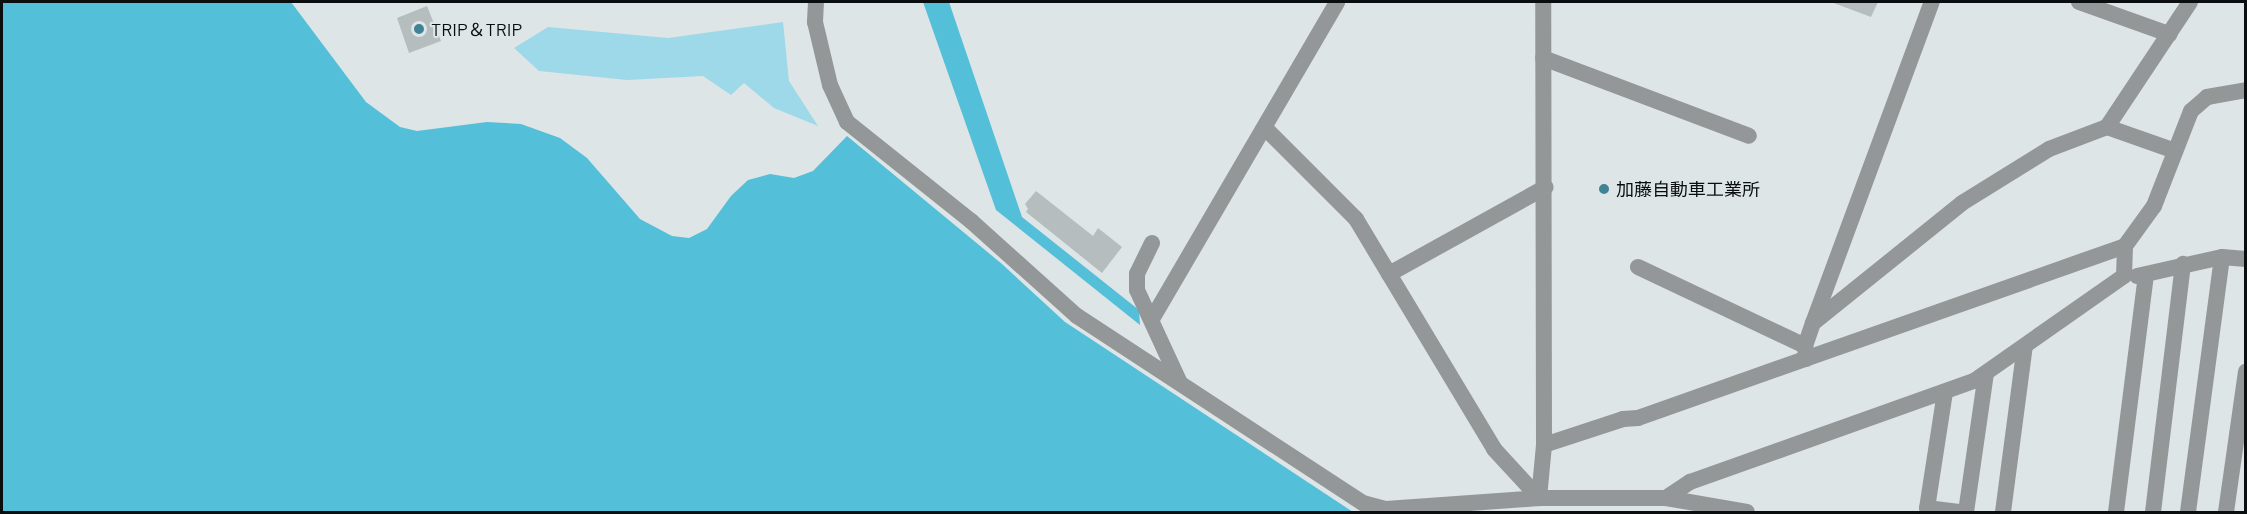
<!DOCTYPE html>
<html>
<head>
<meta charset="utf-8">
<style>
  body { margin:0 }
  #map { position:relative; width:2247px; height:514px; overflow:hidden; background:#dde5e7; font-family:Barlow,"Noto Sans JP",sans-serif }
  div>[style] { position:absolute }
  .green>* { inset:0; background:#9ed9e9 }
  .water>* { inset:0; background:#53bfd9 }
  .building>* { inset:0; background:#b5bdbf }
  .minor>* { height:16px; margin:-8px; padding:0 8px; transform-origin:8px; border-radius:8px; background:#949798 }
  .dots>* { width:16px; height:16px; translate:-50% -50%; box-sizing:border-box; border:3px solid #dde5e7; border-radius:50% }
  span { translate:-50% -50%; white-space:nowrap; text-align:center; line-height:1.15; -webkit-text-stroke:4.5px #dde5e7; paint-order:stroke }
  .poi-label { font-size:18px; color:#0b0e0e }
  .left { translate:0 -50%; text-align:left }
  .frame { position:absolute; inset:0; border:3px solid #0b0e0e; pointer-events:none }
</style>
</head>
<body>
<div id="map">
  <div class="green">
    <i style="clip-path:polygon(783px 22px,789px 81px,818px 126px,774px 108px,744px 83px,731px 95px,703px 76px,627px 80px,539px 71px,514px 48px,548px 27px,668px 38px)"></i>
  </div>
  <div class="water">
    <i style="clip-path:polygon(2px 2px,291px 2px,366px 102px,400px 127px,417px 131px,487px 122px,521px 124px,560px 138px,587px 158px,640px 219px,672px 236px,689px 238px,707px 229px,731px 196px,748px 180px,770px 174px,794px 178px,813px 171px,847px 136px,1002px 264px,1065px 322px,1353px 512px,2px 512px)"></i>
    <i style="clip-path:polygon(923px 2px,949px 2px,1022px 217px,1139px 310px,1140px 325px,996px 210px)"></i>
  </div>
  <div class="building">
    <i style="clip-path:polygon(1831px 2px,1878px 2px,1871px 17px)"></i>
    <i style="clip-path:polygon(427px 6px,441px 41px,409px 53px,397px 18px)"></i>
    <i style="clip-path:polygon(1036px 191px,1093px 236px,1098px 228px,1122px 247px,1102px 273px,1026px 212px,1028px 209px,1025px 204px)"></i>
  </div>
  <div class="minor">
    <i style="left:816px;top:2px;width:20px;rotate:93deg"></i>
    <i style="left:815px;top:22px;width:65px;rotate:76.6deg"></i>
    <i style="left:830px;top:85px;width:41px;rotate:65.3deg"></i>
    <i style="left:847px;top:122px;width:159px;rotate:38.6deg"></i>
    <i style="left:971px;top:221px;width:142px;rotate:41.9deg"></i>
    <i style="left:1077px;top:316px;width:342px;rotate:33.2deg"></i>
    <i style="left:1363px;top:503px;width:24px;rotate:15deg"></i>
    <i style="left:1386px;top:509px;width:153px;rotate:-4.1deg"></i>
    <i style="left:1539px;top:498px;width:127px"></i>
    <i style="left:1666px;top:498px;width:82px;rotate:9.8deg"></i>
    <i style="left:2079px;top:2px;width:96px;rotate:19.6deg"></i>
    <i style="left:1543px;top:58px;width:220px;rotate:20.7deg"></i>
    <i style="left:2107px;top:127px;width:150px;rotate:-56.4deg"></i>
    <i style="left:1265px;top:128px;width:129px;rotate:45deg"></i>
    <i style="left:1356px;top:219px;width:268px;rotate:59deg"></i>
    <i style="left:1494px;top:449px;width:67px;rotate:47.4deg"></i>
    <i style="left:1152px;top:243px;width:34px;rotate:116deg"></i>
    <i style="left:1137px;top:274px;width:16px;rotate:90deg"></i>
    <i style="left:1137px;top:290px;width:102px;rotate:65.2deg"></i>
    <i style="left:1638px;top:267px;width:185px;rotate:25.3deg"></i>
    <i style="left:1389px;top:274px;width:179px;rotate:-29deg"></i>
    <i style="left:2137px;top:276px;width:87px;rotate:-12.6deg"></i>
    <i style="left:2222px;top:257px;width:24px;rotate:5deg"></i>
    <i style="left:1152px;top:319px;width:367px;rotate:-59.7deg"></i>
    <i style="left:1813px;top:323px;width:191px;rotate:-38.8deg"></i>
    <i style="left:1962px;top:203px;width:102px;rotate:-31.8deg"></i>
    <i style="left:2049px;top:149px;width:62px;rotate:-20.8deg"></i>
    <i style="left:2107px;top:127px;width:72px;rotate:19.4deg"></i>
    <i style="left:1806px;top:359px;width:13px;rotate:-94deg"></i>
    <i style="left:1805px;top:346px;width:24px;rotate:-71deg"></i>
    <i style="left:1813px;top:323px;width:342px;rotate:-69.7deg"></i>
    <i style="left:1945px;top:392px;width:117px;rotate:98.8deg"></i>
    <i style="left:1927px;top:508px;width:32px;rotate:7deg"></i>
    <i style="left:1544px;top:445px;width:83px;rotate:-18.2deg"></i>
    <i style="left:1623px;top:419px;width:15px;rotate:-4deg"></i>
    <i style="left:1638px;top:418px;width:516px;rotate:-19.45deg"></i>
    <i style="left:2125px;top:246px;width:49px;rotate:-54.1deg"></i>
    <i style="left:2154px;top:206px;width:102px;rotate:-68.7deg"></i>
    <i style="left:2191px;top:111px;width:21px;rotate:-41deg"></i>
    <i style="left:2207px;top:97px;width:40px;rotate:-10deg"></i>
    <i style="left:1539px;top:498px;width:53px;rotate:-84.6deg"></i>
    <i style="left:1544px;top:445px;width:443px;rotate:-90.1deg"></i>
    <i style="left:1666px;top:498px;width:29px;rotate:-34deg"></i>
    <i style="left:1690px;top:482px;width:301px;rotate:-19.6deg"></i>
    <i style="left:1974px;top:381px;width:183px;rotate:-35deg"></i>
    <i style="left:2124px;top:276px;width:30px;rotate:-88deg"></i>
    <i style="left:1966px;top:512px;width:140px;rotate:-81.8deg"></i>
    <i style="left:2003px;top:512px;width:167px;rotate:-82.5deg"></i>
    <i style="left:2116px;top:512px;width:239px;rotate:-82.8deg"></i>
    <i style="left:2153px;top:512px;width:250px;rotate:-83.1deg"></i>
    <i style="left:2188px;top:512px;width:257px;rotate:-82.4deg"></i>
    <i style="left:2226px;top:512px;width:142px;rotate:-81.9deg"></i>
  </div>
  <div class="dots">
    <i style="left:419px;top:29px;background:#418394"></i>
    <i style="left:1604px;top:189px;background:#418394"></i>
  </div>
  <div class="poi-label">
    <span class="left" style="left:431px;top:29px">TRIP＆TRIP</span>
    <span class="left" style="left:1616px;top:189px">加藤自動車工業所</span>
  </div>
  <div class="frame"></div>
</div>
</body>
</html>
